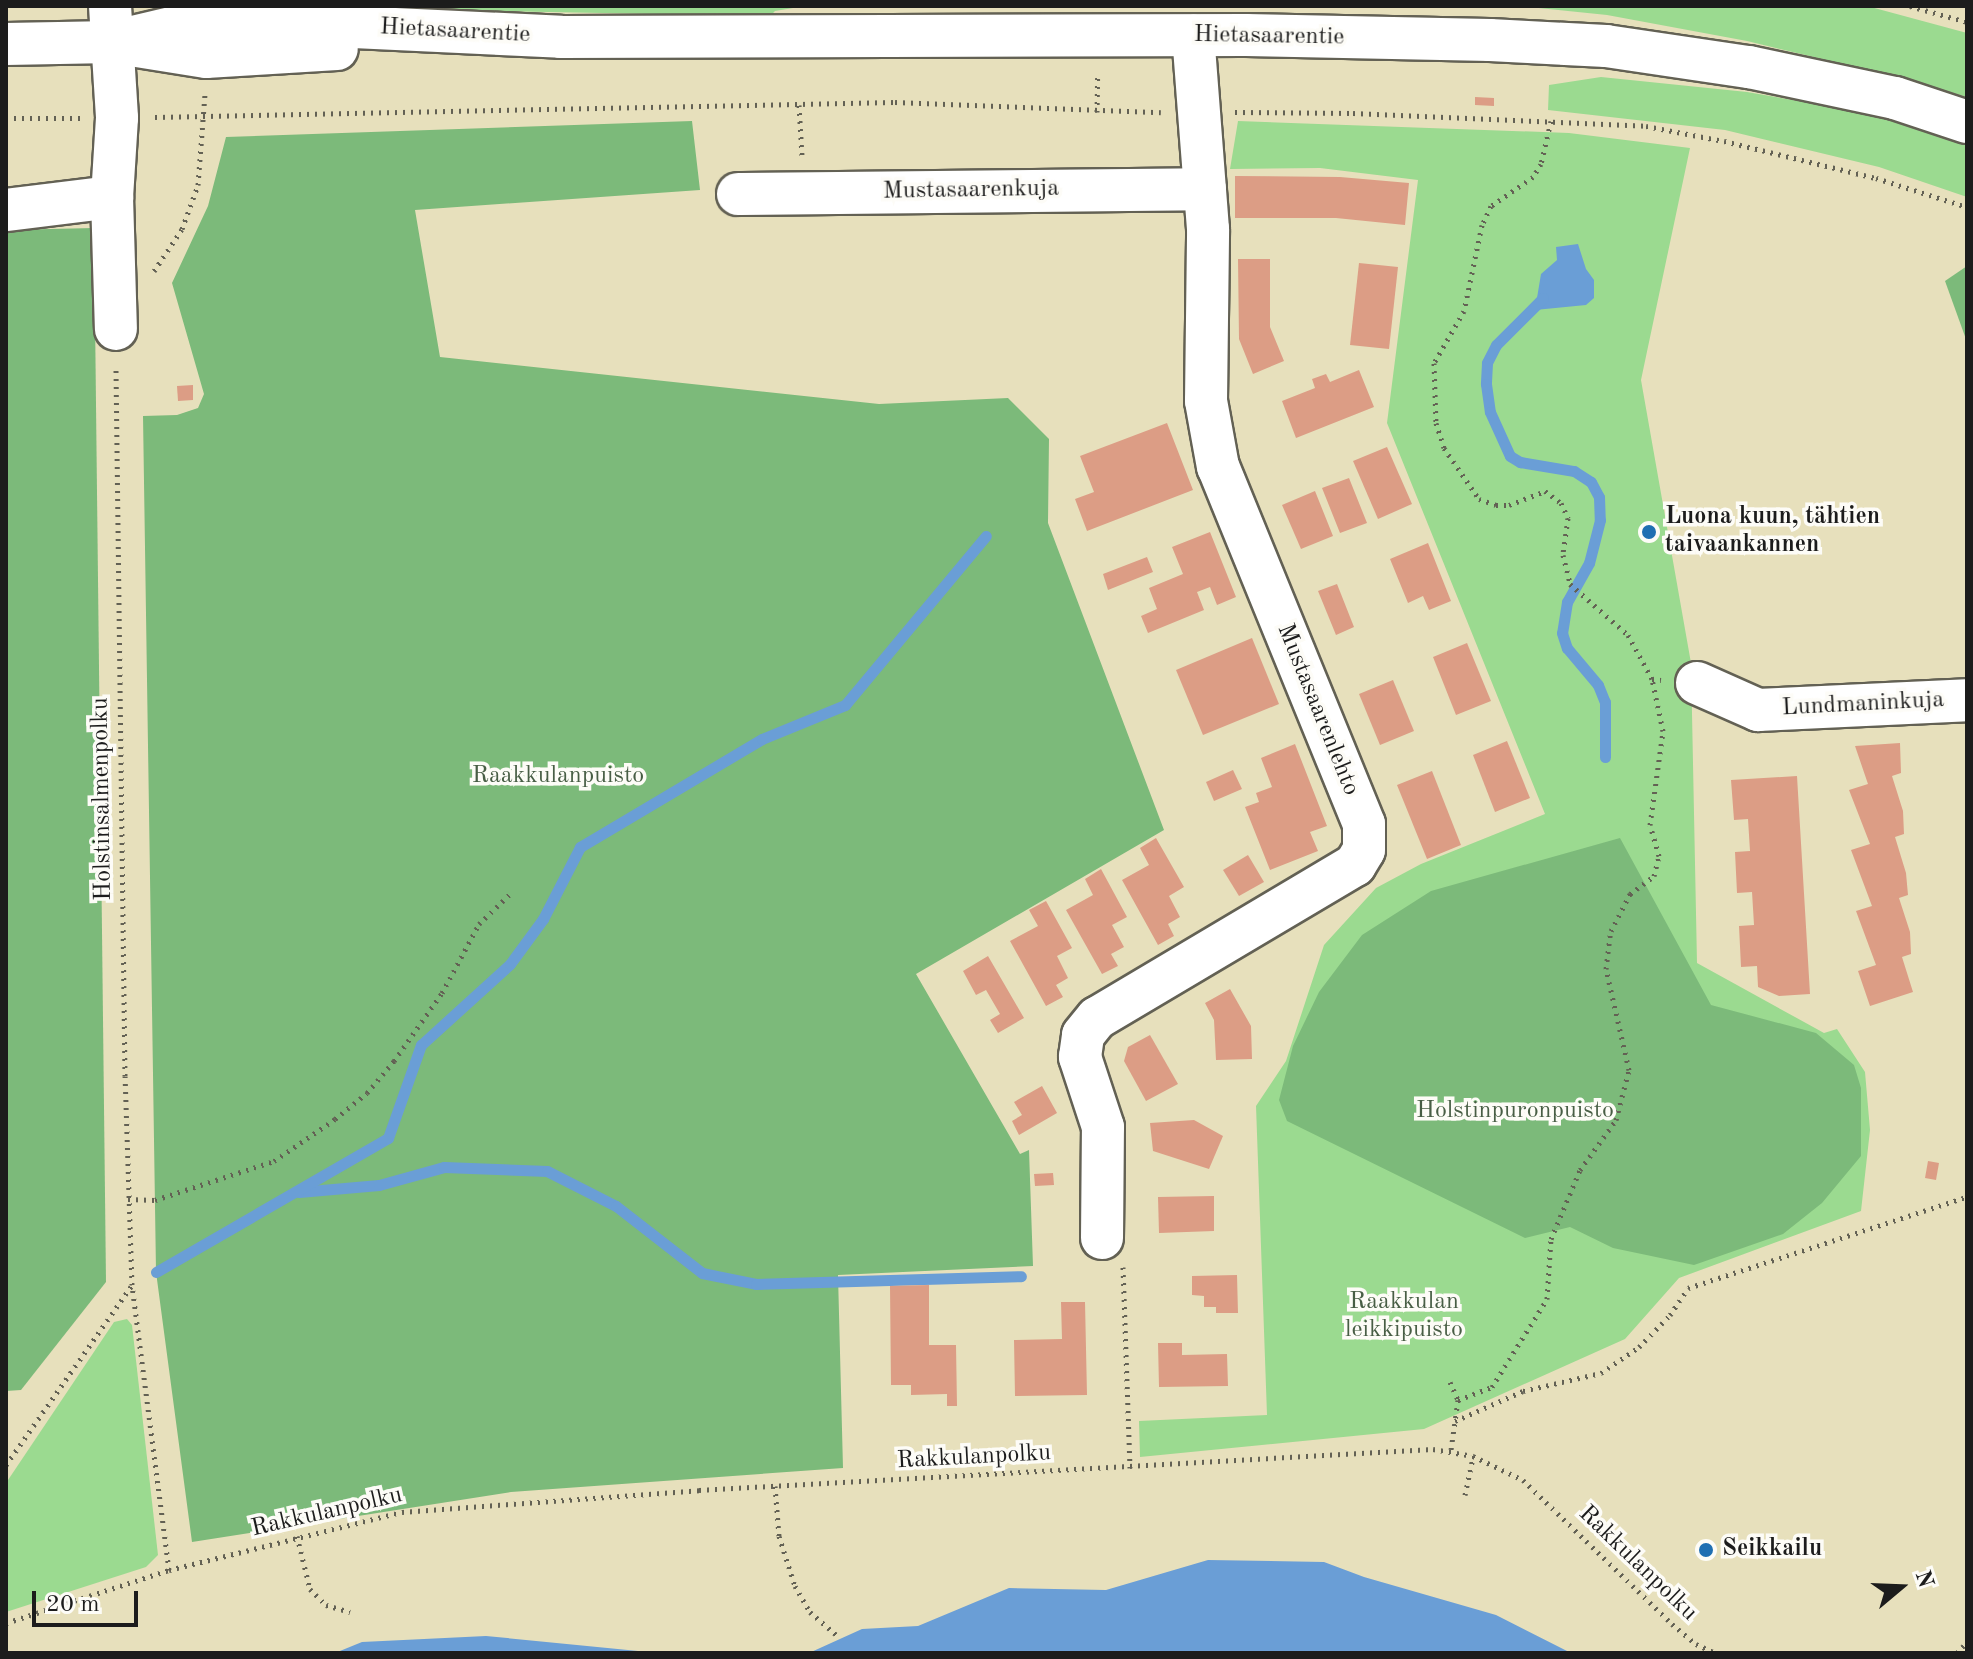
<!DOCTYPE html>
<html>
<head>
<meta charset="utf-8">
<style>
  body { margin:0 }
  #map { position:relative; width:1973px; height:1659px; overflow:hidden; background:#e7e0bc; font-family:"Old Standard TT",serif }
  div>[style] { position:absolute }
  .green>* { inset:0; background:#9bda90 }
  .forest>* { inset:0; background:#7cba7a }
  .water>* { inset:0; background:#6a9ed6 }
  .stream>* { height:11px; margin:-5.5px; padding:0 5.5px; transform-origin:5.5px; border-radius:5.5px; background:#6a9ed6 }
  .building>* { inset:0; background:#dc9d85 }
  .path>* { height:5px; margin-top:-2.5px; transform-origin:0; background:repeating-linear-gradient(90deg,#636154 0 2px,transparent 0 8px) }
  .roads { filter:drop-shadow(2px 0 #636154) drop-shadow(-2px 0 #636154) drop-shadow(0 2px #636154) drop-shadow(0 -2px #636154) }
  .minor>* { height:42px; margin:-21px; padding:0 21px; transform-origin:21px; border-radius:21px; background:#fff }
  .dots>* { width:22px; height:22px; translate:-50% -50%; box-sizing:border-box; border:4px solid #fdfcf7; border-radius:50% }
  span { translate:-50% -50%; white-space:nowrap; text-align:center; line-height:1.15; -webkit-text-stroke:7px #fdfcf7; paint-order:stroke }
  .street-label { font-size:24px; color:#1c1c1c }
  .poi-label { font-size:24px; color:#1c1c1c; font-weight:700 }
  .left { translate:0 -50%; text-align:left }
  .park-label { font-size:24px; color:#485e45 }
  .frame { position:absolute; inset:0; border:8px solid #1c1c1c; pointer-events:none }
  .north { position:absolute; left:1861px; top:1547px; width:80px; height:80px; -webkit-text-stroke:6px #fdfcf7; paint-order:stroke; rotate:71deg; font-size:22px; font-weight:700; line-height:32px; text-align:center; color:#1c1c1c }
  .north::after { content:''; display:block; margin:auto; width:28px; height:36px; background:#1c1c1c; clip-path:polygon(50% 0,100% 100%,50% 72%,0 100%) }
  .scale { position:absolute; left:32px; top:1591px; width:106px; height:36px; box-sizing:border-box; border:4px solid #1c1c1c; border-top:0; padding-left:10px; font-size:24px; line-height:28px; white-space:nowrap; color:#1c1c1c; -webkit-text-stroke:6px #fdfcf7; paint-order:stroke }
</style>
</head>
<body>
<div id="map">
  <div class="green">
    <i style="clip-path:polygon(213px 6px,805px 6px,775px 11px,770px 16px)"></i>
    <i style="clip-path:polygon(1519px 6px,1867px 6px,1967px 33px,1967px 97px,1905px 79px,1747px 41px,1607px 15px)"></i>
    <i style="clip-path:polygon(1601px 77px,1747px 92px,1885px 116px,1967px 140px,1967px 197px,1879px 167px,1725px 130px,1548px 110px,1549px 85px)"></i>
    <i style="clip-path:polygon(1238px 121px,1569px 133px,1690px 148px,1641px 380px,1691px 663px,1697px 963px,1824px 1033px,1837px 1029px,1865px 1072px,1870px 1130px,1861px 1211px,1679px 1278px,1625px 1339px,1424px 1429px,1140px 1457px,1139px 1421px,1267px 1415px,1256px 1106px,1286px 1061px,1324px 945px,1376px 888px,1421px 864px,1545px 814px,1387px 423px,1418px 180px,1320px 168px,1230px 169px)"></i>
    <i style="clip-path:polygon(127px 1319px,132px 1325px,158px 1555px,146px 1567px,6px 1612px,6px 1483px,114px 1322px)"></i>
  </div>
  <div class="forest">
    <i style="clip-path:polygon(692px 121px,700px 190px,415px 210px,440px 357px,879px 404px,1008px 398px,1049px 439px,1048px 523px,1164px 830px,916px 974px,1020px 1154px,1029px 1150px,1033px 1266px,838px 1275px,843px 1468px,511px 1492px,192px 1542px,156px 1272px,143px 416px,177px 415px,198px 408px,204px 394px,172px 283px,208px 206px,226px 137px)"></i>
    <i style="clip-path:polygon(94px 228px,106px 1282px,21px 1390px,6px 1391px,6px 230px)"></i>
    <i style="clip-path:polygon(1967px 266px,1967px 342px,1945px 281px)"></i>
    <i style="clip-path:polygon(1620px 838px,1711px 1005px,1816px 1033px,1854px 1065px,1861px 1088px,1861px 1156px,1822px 1203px,1783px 1234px,1694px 1265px,1613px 1248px,1570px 1227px,1525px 1238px,1287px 1121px,1279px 1100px,1293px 1046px,1319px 992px,1362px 935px,1431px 891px)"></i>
  </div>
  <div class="water">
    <i style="clip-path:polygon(1578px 244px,1586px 269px,1594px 280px,1594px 298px,1586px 305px,1535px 310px,1541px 274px,1557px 260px,1556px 247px)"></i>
    <i style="clip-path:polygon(1208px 1560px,1324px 1562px,1364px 1577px,1496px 1615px,1571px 1653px,809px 1653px,862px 1629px,918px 1626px,1009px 1588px,1106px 1590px)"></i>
    <i style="clip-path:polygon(486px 1636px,638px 1651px,652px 1653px,335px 1653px,362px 1642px)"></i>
  </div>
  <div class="stream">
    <i style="left:1543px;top:298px;width:66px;rotate:135deg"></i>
    <i style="left:1496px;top:345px;width:20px;rotate:117deg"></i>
    <i style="left:1487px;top:363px;width:21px;rotate:93deg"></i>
    <i style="left:1486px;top:384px;width:28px;rotate:82deg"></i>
    <i style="left:1490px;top:412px;width:48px;rotate:65.6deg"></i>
    <i style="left:1510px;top:456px;width:12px;rotate:31deg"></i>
    <i style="left:1520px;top:462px;width:55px;rotate:9.5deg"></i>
    <i style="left:1574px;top:471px;width:20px;rotate:33deg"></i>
    <i style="left:1591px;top:482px;width:17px;rotate:62deg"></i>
    <i style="left:1599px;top:497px;width:23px;rotate:88deg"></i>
    <i style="left:1600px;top:520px;width:44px;rotate:104.3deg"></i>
    <i style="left:1589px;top:563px;width:45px;rotate:119.4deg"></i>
    <i style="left:1567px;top:602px;width:31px;rotate:99deg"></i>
    <i style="left:1562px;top:633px;width:16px;rotate:72deg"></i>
    <i style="left:1567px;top:648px;width:48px;rotate:50deg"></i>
    <i style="left:1598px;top:685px;width:18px;rotate:68deg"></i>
    <i style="left:1605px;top:702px;width:55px;rotate:90deg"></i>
    <i style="left:299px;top:1192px;width:80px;rotate:-5deg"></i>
    <i style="left:379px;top:1185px;width:67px;rotate:-15.5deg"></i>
    <i style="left:444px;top:1167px;width:103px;rotate:2.2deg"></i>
    <i style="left:547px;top:1171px;width:77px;rotate:26.9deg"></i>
    <i style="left:616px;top:1206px;width:109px;rotate:37.9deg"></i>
    <i style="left:702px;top:1273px;width:55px;rotate:11.5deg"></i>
    <i style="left:756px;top:1284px;width:265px;rotate:-1.7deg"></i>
    <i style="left:156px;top:1272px;width:268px;rotate:-30deg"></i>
    <i style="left:388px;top:1138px;width:99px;rotate:-70.5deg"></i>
    <i style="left:421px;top:1045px;width:120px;rotate:-42.3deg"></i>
    <i style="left:510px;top:964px;width:56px;rotate:-53.7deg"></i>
    <i style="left:543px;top:919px;width:81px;rotate:-62.8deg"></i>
    <i style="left:580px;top:847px;width:212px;rotate:-30.7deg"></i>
    <i style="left:762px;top:739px;width:90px;rotate:-22.3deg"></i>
    <i style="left:845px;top:705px;width:220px;rotate:-50.2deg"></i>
  </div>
  <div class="building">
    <i style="clip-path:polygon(1475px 97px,1494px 98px,1494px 106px,1475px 105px)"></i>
    <i style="clip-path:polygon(1235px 176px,1340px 177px,1409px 183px,1405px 225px,1336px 218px,1235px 218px)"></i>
    <i style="clip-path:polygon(1238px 259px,1270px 259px,1270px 327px,1284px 361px,1253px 374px,1239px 339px)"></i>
    <i style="clip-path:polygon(1359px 263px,1398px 267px,1389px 349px,1350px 345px)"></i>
    <i style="clip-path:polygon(1359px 370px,1374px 407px,1296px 438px,1282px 401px,1315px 388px,1312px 379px,1326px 374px,1330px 382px)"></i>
    <i style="clip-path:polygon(193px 385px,193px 400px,178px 401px,177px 386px)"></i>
    <i style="clip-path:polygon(1167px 423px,1193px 490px,1087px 531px,1075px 499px,1094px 492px,1080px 456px)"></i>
    <i style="clip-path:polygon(1387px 447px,1412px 504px,1378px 519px,1353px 461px)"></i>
    <i style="clip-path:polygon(1349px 478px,1367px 523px,1340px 533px,1322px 488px)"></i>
    <i style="clip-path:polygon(1315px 491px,1333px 536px,1301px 549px,1282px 505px)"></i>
    <i style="clip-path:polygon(1210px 532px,1236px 597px,1217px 605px,1210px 587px,1197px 592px,1204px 610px,1148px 633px,1141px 616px,1157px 609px,1149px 588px,1183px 574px,1172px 547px)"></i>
    <i style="clip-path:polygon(1428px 543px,1451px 601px,1429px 610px,1423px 596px,1408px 603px,1390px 559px)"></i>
    <i style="clip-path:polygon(1147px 557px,1153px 572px,1108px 590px,1103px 574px)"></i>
    <i style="clip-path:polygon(1337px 584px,1354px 627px,1336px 635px,1318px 591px)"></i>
    <i style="clip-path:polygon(1252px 638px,1279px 704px,1203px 735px,1176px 670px)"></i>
    <i style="clip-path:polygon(1467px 643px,1491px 701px,1456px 715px,1433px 657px)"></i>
    <i style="clip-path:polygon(1393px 680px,1414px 731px,1380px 745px,1359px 694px)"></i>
    <i style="clip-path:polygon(1507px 741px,1530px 798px,1495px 812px,1473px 755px)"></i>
    <i style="clip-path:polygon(1900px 743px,1901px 773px,1892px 776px,1903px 811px,1904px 834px,1895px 837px,1906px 873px,1908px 895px,1899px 898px,1910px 932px,1911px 954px,1902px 957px,1913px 992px,1870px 1006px,1858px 971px,1876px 965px,1856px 911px,1872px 906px,1851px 850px,1870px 844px,1849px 790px,1868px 784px,1855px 746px)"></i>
    <i style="clip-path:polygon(1295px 744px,1327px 826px,1310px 832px,1318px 851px,1270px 870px,1245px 807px,1259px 802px,1256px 793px,1272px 787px,1261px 758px)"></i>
    <i style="clip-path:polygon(1233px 770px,1242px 789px,1214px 801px,1206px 782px)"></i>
    <i style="clip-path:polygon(1432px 771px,1461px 845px,1427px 859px,1397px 785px)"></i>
    <i style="clip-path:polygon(1797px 776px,1810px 994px,1779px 996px,1758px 987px,1757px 966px,1741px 967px,1739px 926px,1754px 925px,1752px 892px,1737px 893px,1735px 852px,1750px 851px,1748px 819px,1734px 820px,1731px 780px)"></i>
    <i style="clip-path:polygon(1156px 838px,1184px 887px,1169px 896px,1180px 917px,1168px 924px,1174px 936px,1158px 945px,1122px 880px,1149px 865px,1140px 848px)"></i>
    <i style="clip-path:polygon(1248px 855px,1264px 882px,1239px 896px,1223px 870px)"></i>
    <i style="clip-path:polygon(1101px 869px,1127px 917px,1112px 925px,1124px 947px,1111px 954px,1118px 966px,1102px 974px,1066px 910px,1093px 895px,1085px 879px)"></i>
    <i style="clip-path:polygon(1046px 901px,1072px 948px,1057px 956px,1068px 978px,1056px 985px,1063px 997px,1046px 1006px,1010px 941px,1038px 926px,1029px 910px)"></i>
    <i style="clip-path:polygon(988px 956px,1024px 1018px,998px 1033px,990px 1020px,1000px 1014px,986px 990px,976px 995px,963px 971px)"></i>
    <i style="clip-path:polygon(1230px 989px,1251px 1026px,1252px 1059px,1216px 1060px,1214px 1020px,1205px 1003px)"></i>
    <i style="clip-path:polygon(1150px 1035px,1178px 1084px,1146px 1101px,1124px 1061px,1128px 1047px)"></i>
    <i style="clip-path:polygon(1042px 1086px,1057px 1113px,1019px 1135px,1012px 1121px,1022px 1115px,1014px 1102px)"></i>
    <i style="clip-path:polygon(1194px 1120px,1223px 1136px,1209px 1169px,1153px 1151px,1150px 1123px)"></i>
    <i style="clip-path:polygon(1928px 1161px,1939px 1163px,1936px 1180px,1925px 1178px)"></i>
    <i style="clip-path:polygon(1053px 1173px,1054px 1185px,1035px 1186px,1034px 1174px)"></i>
    <i style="clip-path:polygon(1214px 1196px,1214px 1231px,1159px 1233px,1158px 1197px)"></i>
    <i style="clip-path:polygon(1237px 1275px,1238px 1313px,1216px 1313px,1216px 1307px,1204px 1307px,1204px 1296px,1192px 1295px,1192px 1276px)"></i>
    <i style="clip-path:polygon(929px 1285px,929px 1345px,956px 1345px,957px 1406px,947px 1406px,947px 1394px,911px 1395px,911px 1385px,891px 1385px,890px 1286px)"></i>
    <i style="clip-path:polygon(1061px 1302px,1085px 1302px,1087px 1395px,1015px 1396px,1014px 1340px,1062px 1339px)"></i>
    <i style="clip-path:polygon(1158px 1343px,1182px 1343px,1182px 1355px,1227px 1354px,1228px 1386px,1159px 1387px)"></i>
  </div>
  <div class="path">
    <i style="left:1910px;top:6px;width:59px;rotate:15.7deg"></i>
    <i style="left:799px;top:105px;width:51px;rotate:86.6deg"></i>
    <i style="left:1097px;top:112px;width:39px;rotate:-89deg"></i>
    <i style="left:1235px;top:112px;width:118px;rotate:0.5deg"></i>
    <i style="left:1353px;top:113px;width:293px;rotate:2.5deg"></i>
    <i style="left:1646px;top:126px;width:79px;rotate:10.9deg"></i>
    <i style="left:1724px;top:141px;width:156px;rotate:13.7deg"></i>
    <i style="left:1876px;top:178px;width:96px;rotate:17.7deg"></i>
    <i style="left:155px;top:117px;width:740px;rotate:-1.16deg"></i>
    <i style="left:895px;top:102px;width:266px;rotate:2.2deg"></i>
    <i style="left:6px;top:118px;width:75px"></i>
    <i style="left:1551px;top:121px;width:44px;rotate:103.1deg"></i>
    <i style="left:1541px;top:164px;width:15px;rotate:122deg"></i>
    <i style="left:1533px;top:177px;width:51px;rotate:145.4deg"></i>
    <i style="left:1491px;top:206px;width:21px;rotate:115deg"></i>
    <i style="left:1482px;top:225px;width:88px;rotate:101.8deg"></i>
    <i style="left:1464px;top:311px;width:60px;rotate:120deg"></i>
    <i style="left:1434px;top:363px;width:60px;rotate:88.1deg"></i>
    <i style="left:1436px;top:423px;width:26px;rotate:72deg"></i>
    <i style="left:1444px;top:448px;width:62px;rotate:55.5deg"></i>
    <i style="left:1479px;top:499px;width:18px;rotate:19deg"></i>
    <i style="left:1496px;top:505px;width:13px"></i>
    <i style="left:1509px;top:505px;width:39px;rotate:-21deg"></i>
    <i style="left:1545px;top:491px;width:20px;rotate:37deg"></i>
    <i style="left:1561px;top:503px;width:17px;rotate:65deg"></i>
    <i style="left:1568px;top:518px;width:37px;rotate:98deg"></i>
    <i style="left:1563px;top:555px;width:30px;rotate:76deg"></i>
    <i style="left:1570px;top:584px;width:77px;rotate:41.3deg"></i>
    <i style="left:1628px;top:635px;width:50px;rotate:61.4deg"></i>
    <i style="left:1652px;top:679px;width:9px;rotate:6deg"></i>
    <i style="left:154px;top:271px;width:50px;rotate:-56.3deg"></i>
    <i style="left:182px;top:229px;width:47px;rotate:-70deg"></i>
    <i style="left:198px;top:185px;width:92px;rotate:-85.6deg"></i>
    <i style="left:128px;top:1199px;width:27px;rotate:2deg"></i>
    <i style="left:155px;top:1200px;width:125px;rotate:-18.1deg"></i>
    <i style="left:274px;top:1161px;width:74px;rotate:-34.5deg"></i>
    <i style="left:335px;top:1119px;width:41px;rotate:-39.1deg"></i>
    <i style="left:367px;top:1093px;width:42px;rotate:-49.8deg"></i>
    <i style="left:394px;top:1061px;width:83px;rotate:-54.8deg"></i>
    <i style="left:442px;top:993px;width:78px;rotate:-61.8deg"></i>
    <i style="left:479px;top:924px;width:47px;rotate:-44.1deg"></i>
    <i style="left:1123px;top:1267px;width:201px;rotate:88deg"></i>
    <i style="left:1450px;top:1382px;width:20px;rotate:66deg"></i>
    <i style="left:1458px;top:1400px;width:50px;rotate:98deg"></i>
    <i style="left:1458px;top:1400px;width:36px;rotate:-21deg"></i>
    <i style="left:1492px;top:1387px;width:104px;rotate:-58deg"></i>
    <i style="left:1547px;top:1299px;width:60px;rotate:-86.2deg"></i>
    <i style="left:1551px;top:1239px;width:75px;rotate:-67.2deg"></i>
    <i style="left:1580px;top:1170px;width:62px;rotate:-54.2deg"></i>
    <i style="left:1616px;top:1120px;width:52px;rotate:-75.4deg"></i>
    <i style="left:1629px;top:1070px;width:104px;rotate:-102.8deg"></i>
    <i style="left:1606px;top:969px;width:38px;rotate:-83deg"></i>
    <i style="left:1611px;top:931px;width:42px;rotate:-62.8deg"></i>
    <i style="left:1630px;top:894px;width:30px;rotate:-37deg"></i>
    <i style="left:1654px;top:876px;width:21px;rotate:-76deg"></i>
    <i style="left:1659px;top:856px;width:32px;rotate:-106deg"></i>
    <i style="left:1650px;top:825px;width:95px;rotate:-82.1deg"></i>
    <i style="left:1663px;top:731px;width:53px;rotate:-101.9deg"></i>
    <i style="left:1455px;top:1421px;width:74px;rotate:-23.8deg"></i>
    <i style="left:1523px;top:1391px;width:80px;rotate:-13deg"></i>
    <i style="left:1601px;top:1373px;width:46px;rotate:-34.4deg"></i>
    <i style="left:1639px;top:1347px;width:45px;rotate:-45.9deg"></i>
    <i style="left:1670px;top:1315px;width:32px;rotate:-56deg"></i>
    <i style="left:1688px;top:1288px;width:293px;rotate:-18.1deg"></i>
    <i style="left:6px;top:1465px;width:220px;rotate:-55deg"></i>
    <i style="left:132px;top:1285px;width:209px;rotate:-91.9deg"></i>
    <i style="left:125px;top:1076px;width:710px;rotate:-90.73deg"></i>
    <i style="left:775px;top:1486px;width:50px;rotate:85.4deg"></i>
    <i style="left:779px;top:1536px;width:52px;rotate:72.3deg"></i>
    <i style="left:795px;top:1586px;width:30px;rotate:60deg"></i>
    <i style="left:810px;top:1612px;width:35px;rotate:41deg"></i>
    <i style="left:1465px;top:1495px;width:40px;rotate:-78deg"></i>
    <i style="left:297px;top:1536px;width:55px;rotate:76.2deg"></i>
    <i style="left:310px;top:1589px;width:23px;rotate:45deg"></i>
    <i style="left:326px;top:1605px;width:25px;rotate:16deg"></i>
    <i style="left:169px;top:1570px;width:240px;rotate:-14deg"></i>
    <i style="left:402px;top:1512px;width:298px;rotate:-4.2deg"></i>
    <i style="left:699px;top:1490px;width:735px;rotate:-3.2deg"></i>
    <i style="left:1433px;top:1449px;width:41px;rotate:9.9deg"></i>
    <i style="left:1473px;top:1456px;width:55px;rotate:25.6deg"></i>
    <i style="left:1523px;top:1480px;width:207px;rotate:44deg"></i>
    <i style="left:1672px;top:1624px;width:31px;rotate:40deg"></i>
    <i style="left:1696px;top:1644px;width:21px;rotate:25deg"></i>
    <i style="left:6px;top:1623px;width:171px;rotate:-18deg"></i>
    <i style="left:169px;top:1570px;width:286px;rotate:-97.4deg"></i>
    <i style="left:1957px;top:1653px;width:15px;rotate:-48deg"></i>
  </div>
  <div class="roads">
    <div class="minor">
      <i style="left:110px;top:6px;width:112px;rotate:86.4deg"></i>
      <i style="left:117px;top:118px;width:79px;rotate:93.6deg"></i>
      <i style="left:112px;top:197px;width:132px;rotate:88.3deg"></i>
      <i style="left:112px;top:42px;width:96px;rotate:-13.3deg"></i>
      <i style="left:205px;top:20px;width:356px;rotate:2.7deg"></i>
      <i style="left:561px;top:37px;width:685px;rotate:-0.17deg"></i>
      <i style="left:1246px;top:35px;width:244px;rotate:1.2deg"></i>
      <i style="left:1490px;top:40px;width:116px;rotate:3deg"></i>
      <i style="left:1606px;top:46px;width:145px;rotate:8.4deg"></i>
      <i style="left:1749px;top:67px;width:149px;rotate:12deg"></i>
      <i style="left:1895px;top:98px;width:76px;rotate:18.4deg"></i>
      <i style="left:6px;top:44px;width:106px;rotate:-1.1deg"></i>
      <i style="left:112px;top:42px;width:95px;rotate:9.1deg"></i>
      <i style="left:206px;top:57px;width:131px;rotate:-3.5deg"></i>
      <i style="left:738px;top:194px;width:467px;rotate:-0.6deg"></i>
      <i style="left:6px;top:210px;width:107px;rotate:-7deg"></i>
      <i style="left:1697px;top:683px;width:67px;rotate:23.9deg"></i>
      <i style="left:1758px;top:710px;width:209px;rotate:-2.7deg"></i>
      <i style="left:1102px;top:1238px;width:111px;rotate:-89.5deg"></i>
      <i style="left:1103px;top:1127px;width:74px;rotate:-108.2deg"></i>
      <i style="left:1080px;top:1057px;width:22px;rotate:-82deg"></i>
      <i style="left:1083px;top:1035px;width:22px;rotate:-51deg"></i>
      <i style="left:1097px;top:1018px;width:300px;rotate:-30.7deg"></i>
      <i style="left:1355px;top:865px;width:17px;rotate:-59deg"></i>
      <i style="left:1364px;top:850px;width:26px;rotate:-90deg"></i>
      <i style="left:1364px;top:824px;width:386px;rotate:-112.2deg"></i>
      <i style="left:1218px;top:467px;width:67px;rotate:-100.3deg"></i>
      <i style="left:1206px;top:401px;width:172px;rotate:-89.3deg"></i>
      <i style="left:1208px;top:229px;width:194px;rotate:-94.4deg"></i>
    </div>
  </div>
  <div class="dots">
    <i style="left:1649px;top:532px;background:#1f6fb2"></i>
    <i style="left:1706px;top:1550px;background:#1f6fb2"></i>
  </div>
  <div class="street-label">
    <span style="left:455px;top:32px;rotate:3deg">Hietasaarentie</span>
    <span style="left:1269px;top:37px;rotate:1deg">Hietasaarentie</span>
    <span style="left:971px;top:191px;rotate:-1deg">Mustasaarenkuja</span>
    <span style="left:1863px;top:705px;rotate:-3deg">Lundmaninkuja</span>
    <span style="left:1317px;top:710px;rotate:68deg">Mustasaarenlehto</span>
    <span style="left:103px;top:799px;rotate:-91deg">Holstinsalmenpolku</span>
    <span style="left:974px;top:1458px;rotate:-3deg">Rakkulanpolku</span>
    <span style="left:327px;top:1513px;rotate:-13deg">Rakkulanpolku</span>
    <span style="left:1637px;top:1564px;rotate:44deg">Rakkulanpolku</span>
  </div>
  <div class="poi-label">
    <span class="left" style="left:1665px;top:532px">Luona kuun, tähtien<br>taivaankannen</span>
    <span class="left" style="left:1722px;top:1550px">Seikkailu</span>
  </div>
  <div class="park-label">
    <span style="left:558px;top:777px">Raakkulanpuisto</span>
    <span style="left:1515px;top:1112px">Holstinpuronpuisto</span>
    <span style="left:1404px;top:1317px">Raakkulan<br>leikkipuisto</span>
  </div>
  <div class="frame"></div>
  <div class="north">N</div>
  <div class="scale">20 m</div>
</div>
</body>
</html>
